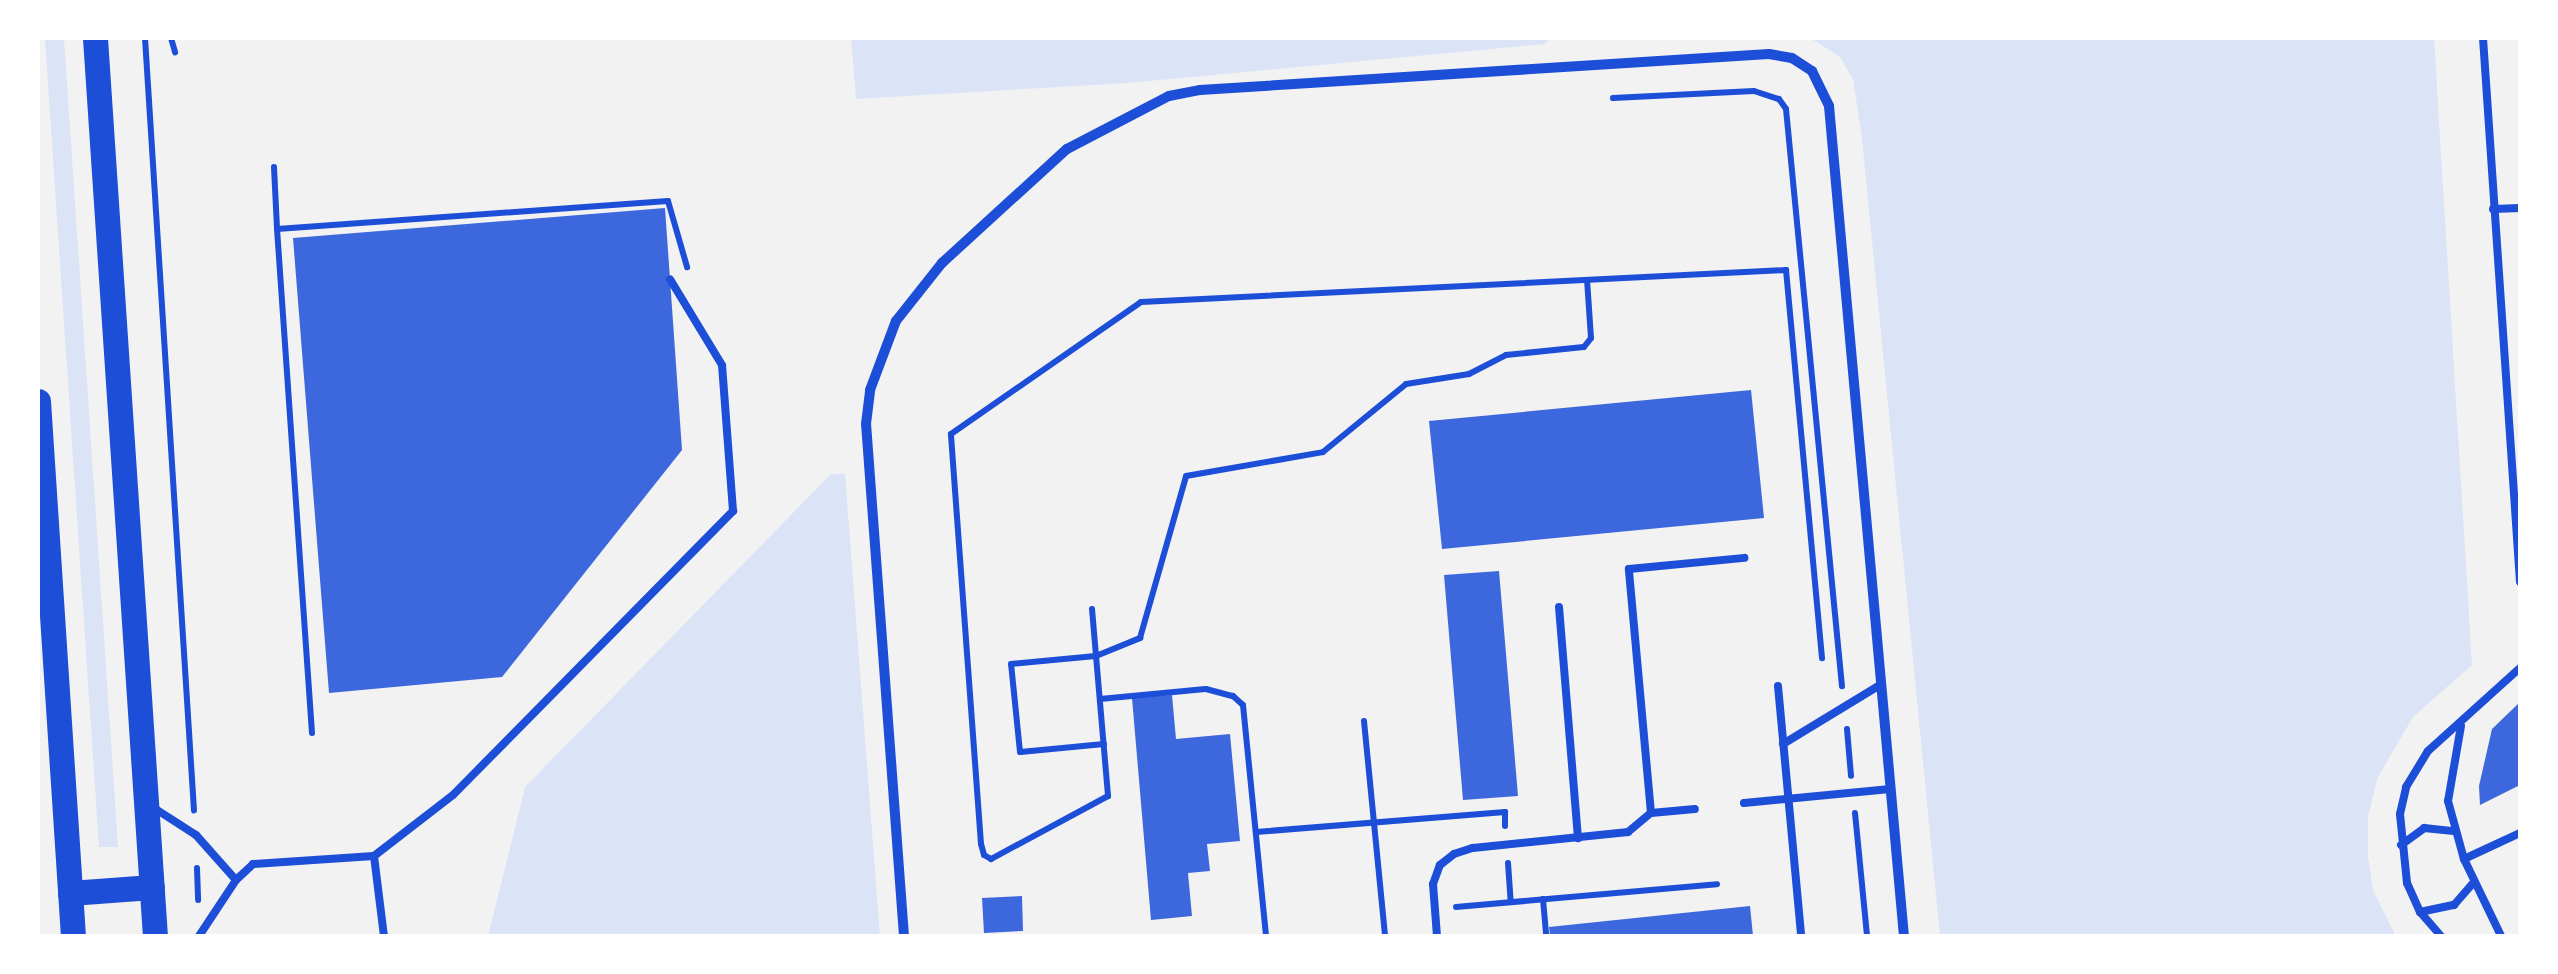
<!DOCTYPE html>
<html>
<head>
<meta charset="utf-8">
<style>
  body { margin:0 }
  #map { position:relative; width:2558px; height:974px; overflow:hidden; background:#f2f2f2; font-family:Roboto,sans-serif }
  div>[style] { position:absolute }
  .green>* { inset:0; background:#dbe4f7 }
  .building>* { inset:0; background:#3d67dc }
  .path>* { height:6px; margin:-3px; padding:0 3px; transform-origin:3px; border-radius:3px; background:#1d4ed8 }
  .service>* { height:8px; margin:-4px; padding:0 4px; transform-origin:4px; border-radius:4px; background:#1d4ed8 }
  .minor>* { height:10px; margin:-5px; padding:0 5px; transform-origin:5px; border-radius:5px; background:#1d4ed8 }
  .primary>* { height:25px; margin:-12.5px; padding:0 12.5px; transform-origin:12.5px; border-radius:12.5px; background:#1d4ed8 }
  span { translate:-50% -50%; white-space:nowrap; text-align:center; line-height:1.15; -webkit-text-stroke:9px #fff; paint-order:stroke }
  .frame { position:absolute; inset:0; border:40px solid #fff; pointer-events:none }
</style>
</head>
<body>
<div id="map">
  <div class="green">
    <i style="clip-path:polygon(45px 38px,64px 38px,118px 847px,99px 847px)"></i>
    <i style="clip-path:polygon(851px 38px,1551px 38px,1545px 44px,1127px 83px,856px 99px)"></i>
    <i style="clip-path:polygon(1810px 38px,2434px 38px,2472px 665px,2413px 717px,2378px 777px,2368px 817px,2368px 856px,2373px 890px,2396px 936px,1940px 936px,1862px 139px,1853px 79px,1840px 57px)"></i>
    <i style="clip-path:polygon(831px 474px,845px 474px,880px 936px,488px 936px,525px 787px)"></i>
  </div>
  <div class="building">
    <i style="clip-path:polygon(665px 208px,682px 450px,502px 677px,329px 693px,293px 238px)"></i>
    <i style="clip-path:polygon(1751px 390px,1764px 518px,1442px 549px,1429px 421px)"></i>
    <i style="clip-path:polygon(1499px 571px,1518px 796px,1463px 800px,1444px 575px)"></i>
    <i style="clip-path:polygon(1172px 695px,1176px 739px,1230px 734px,1240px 841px,1207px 844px,1210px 871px,1188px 873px,1192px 916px,1151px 920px,1132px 698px)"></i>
    <i style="clip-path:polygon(2520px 702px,2520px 785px,2480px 805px,2479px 786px,2492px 729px)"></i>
    <i style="clip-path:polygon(1022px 896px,1023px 931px,984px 933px,982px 898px)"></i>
    <i style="clip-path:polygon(1750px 906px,1753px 936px,1550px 936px,1549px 927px)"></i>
  </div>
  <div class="path">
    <i style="left:145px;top:38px;width:774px;rotate:86.37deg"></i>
    <i style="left:171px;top:38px;width:15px;rotate:74deg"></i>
    <i style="left:1613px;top:98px;width:141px;rotate:-2.8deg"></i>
    <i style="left:1754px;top:91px;width:26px;rotate:18deg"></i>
    <i style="left:1779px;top:99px;width:12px;rotate:55deg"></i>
    <i style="left:1786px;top:109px;width:580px;rotate:84.46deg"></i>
    <i style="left:274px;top:167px;width:62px;rotate:87.2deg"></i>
    <i style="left:1092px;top:609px;width:188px;rotate:85.1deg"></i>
    <i style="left:1108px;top:796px;width:133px;rotate:151.7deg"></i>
    <i style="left:991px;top:859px;width:8px;rotate:-150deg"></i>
    <i style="left:984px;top:855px;width:11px;rotate:-105deg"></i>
    <i style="left:981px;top:844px;width:411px;rotate:-94.2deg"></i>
    <i style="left:951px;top:434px;width:231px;rotate:-34.8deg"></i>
    <i style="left:1141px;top:302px;width:646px;rotate:-2.84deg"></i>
    <i style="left:1786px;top:270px;width:390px;rotate:84.7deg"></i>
    <i style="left:1100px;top:699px;width:106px;rotate:-5.4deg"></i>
    <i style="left:1206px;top:689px;width:28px;rotate:15deg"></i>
    <i style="left:1233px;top:696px;width:13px;rotate:42deg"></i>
    <i style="left:1243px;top:705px;width:232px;rotate:84.3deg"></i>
    <i style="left:1364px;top:721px;width:216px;rotate:84.4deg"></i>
    <i style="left:1847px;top:729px;width:47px;rotate:85.1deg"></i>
    <i style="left:312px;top:733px;width:505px;rotate:-93.97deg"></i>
    <i style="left:277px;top:229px;width:392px;rotate:-4.1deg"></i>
    <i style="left:668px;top:201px;width:69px;rotate:73.9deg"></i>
    <i style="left:1104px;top:744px;width:84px;rotate:174.6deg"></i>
    <i style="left:1020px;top:752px;width:88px;rotate:-95.8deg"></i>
    <i style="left:1011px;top:664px;width:85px;rotate:-5.4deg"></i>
    <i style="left:1096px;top:656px;width:48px;rotate:-22.2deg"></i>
    <i style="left:1140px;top:638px;width:168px;rotate:-74.1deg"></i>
    <i style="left:1186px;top:476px;width:139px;rotate:-9.9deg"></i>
    <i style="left:1323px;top:452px;width:107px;rotate:-39.3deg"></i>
    <i style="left:1406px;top:384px;width:64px;rotate:-9deg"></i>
    <i style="left:1469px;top:374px;width:42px;rotate:-27.2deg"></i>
    <i style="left:1506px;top:355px;width:78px;rotate:-5.9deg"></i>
    <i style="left:1584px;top:347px;width:11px;rotate:-52deg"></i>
    <i style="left:1591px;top:338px;width:58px;rotate:-93.9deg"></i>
    <i style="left:1855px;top:813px;width:124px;rotate:84.4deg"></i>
    <i style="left:1256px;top:832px;width:250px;rotate:-4.6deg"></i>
    <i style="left:1505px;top:812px;width:14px;rotate:90deg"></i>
    <i style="left:1508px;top:863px;width:39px;rotate:86deg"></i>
    <i style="left:197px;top:868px;width:32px;rotate:88deg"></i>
    <i style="left:1543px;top:899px;width:37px;rotate:85deg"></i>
    <i style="left:1456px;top:907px;width:262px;rotate:-5deg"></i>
  </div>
  <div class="service">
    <i style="left:2483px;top:38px;width:545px;rotate:86.11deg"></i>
    <i style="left:2493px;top:209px;width:27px;rotate:-2deg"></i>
    <i style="left:1559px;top:607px;width:232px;rotate:85.3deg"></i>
    <i style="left:1778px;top:686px;width:251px;rotate:84.7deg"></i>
    <i style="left:2461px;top:726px;width:76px;rotate:99.8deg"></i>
    <i style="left:2448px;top:801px;width:60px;rotate:74.6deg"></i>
    <i style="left:2464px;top:859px;width:85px;rotate:64.3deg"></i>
    <i style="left:1783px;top:744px;width:114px;rotate:-31.3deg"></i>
    <i style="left:1744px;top:803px;width:147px;rotate:-5.5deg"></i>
    <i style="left:154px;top:808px;width:50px;rotate:32.7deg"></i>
    <i style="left:196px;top:835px;width:60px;rotate:48.4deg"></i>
    <i style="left:1651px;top:813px;width:44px;rotate:-5.2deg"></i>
    <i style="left:2401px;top:845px;width:29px;rotate:-36deg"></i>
    <i style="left:2424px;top:828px;width:30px;rotate:6deg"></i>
    <i style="left:374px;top:856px;width:81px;rotate:82.9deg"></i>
    <i style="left:2464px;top:859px;width:62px;rotate:-24.9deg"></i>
    <i style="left:2420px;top:912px;width:35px;rotate:-12deg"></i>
    <i style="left:2454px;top:905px;width:30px;rotate:-49deg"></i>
    <i style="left:199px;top:936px;width:67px;rotate:-56.5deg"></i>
    <i style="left:236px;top:880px;width:23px;rotate:-43deg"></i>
    <i style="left:253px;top:864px;width:121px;rotate:-3.8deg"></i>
    <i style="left:374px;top:856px;width:100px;rotate:-37.7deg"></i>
    <i style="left:453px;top:795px;width:399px;rotate:-45.4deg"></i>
    <i style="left:733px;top:511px;width:146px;rotate:-94.3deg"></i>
    <i style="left:722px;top:365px;width:100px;rotate:-121.2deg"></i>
    <i style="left:1437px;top:936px;width:52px;rotate:-94.4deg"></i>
    <i style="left:1433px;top:884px;width:20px;rotate:-70deg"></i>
    <i style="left:1440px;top:865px;width:18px;rotate:-38deg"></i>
    <i style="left:1454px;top:854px;width:20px;rotate:-18deg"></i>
    <i style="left:1473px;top:848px;width:156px;rotate:-5.9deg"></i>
    <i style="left:1628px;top:832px;width:30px;rotate:-40deg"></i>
    <i style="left:1651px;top:813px;width:245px;rotate:-95.2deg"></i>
    <i style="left:1629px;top:569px;width:116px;rotate:-5.5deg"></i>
    <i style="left:2441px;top:936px;width:32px;rotate:-131deg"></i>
    <i style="left:2420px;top:912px;width:32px;rotate:-114deg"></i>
    <i style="left:2407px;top:883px;width:69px;rotate:-95.8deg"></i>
    <i style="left:2400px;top:814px;width:28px;rotate:-77deg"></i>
    <i style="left:2406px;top:787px;width:42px;rotate:-58.6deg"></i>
    <i style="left:2428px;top:751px;width:124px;rotate:-42.1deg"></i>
  </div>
  <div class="minor">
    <i style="left:904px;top:936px;width:513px;rotate:-94.24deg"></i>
    <i style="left:866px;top:424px;width:34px;rotate:-83deg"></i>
    <i style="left:870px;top:390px;width:74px;rotate:-69.4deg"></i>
    <i style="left:896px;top:321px;width:74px;rotate:-51.6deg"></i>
    <i style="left:942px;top:263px;width:169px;rotate:-42.4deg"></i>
    <i style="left:1067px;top:149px;width:115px;rotate:-27.5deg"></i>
    <i style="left:1169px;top:96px;width:32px;rotate:-11deg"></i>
    <i style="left:1200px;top:90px;width:570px;rotate:-3.62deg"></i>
    <i style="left:1769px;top:54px;width:23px;rotate:10deg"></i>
    <i style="left:1792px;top:58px;width:24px;rotate:33deg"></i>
    <i style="left:1812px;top:71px;width:39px;rotate:64deg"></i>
    <i style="left:1829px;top:106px;width:833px;rotate:84.84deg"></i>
  </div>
  <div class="primary">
    <i style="left:95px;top:38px;width:900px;rotate:86.18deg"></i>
    <i style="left:38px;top:401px;width:536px;rotate:86.26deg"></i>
    <i style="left:70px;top:893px;width:82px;rotate:-4.2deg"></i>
  </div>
  <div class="frame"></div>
</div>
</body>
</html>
